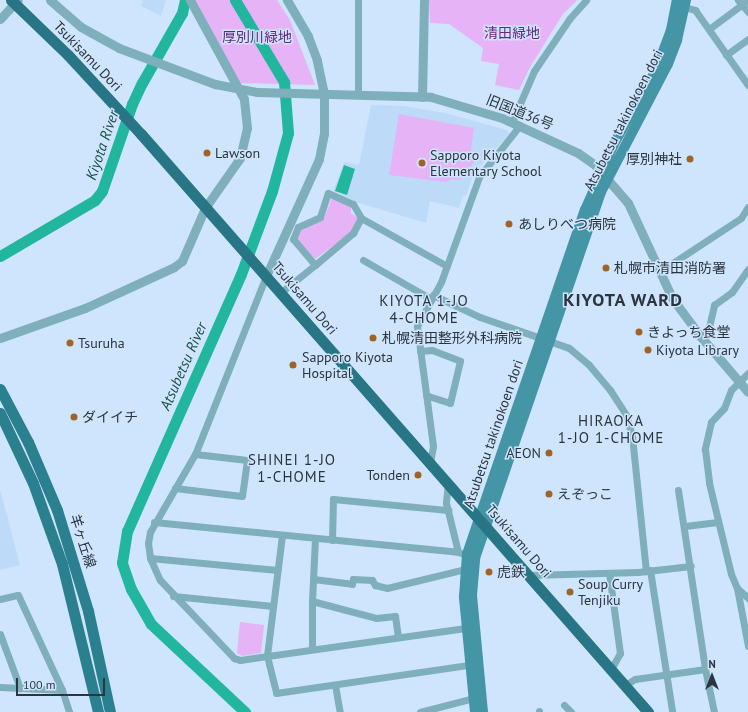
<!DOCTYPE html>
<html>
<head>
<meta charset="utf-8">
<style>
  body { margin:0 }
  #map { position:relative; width:748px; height:712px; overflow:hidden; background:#cee5fd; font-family:"PT Sans","Noto Sans JP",sans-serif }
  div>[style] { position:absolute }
  .built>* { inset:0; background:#bddbf8 }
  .green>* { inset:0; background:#e6b3f7 }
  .water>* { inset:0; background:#22b69f }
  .river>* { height:11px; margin:-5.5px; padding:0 5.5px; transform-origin:5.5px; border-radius:5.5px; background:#22b69f }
  .minor>* { height:7px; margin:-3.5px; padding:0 3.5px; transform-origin:3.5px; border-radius:3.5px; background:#7eafbb }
  .tertiary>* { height:9px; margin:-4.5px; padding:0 4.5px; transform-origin:4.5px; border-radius:4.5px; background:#7eafbb }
  .secondary>* { height:10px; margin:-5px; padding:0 5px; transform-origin:5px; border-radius:5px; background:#4495a6 }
  .primary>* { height:11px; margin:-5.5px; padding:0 5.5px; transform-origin:5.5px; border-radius:5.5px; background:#2b8090 }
  .trunk>* { height:11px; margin:-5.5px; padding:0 5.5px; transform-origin:5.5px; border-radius:5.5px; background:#287685 }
  .dots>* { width:11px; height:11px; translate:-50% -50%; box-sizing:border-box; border:2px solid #cee5fd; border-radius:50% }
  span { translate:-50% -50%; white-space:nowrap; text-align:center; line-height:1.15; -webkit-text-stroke:3px #cee5fd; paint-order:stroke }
  .park-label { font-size:14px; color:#68237c }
  .street-label { font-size:14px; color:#2c353e }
  .poi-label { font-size:14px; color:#2c353e }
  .left { translate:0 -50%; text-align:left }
  .right { translate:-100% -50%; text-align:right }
  .water-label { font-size:15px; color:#185046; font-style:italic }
  .neighbourhood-label { font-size:15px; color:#2c353e; letter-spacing:1px }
  .district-label { font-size:18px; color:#2c353e; font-weight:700; letter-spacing:1px }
  .north { position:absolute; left:692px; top:656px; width:40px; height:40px; -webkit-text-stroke:3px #cee5fd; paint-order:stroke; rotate:0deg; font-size:11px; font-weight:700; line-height:16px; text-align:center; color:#2c353e }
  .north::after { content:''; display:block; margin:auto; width:14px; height:18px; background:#2c353e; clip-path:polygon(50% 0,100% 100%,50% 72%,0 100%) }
  .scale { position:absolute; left:16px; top:678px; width:89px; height:18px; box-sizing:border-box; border:2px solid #2c353e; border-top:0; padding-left:5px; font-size:12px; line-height:14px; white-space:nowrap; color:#2c353e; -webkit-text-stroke:3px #cee5fd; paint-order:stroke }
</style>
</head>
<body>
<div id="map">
  <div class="built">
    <i style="clip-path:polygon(143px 0,166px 0,161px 16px,141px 6px)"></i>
    <i style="clip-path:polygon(371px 105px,404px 106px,445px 113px,507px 130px,509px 134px,473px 175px,466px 196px,463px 195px,459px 208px,430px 201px,426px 223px,359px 203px,333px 191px,344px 162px,359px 165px)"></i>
    <i style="clip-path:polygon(0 489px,20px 565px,0 570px)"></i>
  </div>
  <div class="green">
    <i style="clip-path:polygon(195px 0,277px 0,290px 20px,315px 85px,240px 83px)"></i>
    <i style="clip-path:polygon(429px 0,577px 0,563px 14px,530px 67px,519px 90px,495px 85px,499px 64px,481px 61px,483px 48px,449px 24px,430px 23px)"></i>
    <i style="clip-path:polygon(399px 114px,474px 128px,471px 150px,481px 154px,459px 180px,452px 179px,446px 182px,389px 175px)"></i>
    <i style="clip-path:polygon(332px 198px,351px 206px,351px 213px,358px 218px,351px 233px,315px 259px,296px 239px,299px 231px,324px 218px)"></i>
    <i style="clip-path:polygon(240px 622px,264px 625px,261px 653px,242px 656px,237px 653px)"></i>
  </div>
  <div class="water">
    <i style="clip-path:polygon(344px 165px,355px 169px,347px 195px,335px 191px)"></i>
  </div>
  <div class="river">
    <i style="left:235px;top:0;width:96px;rotate:59.1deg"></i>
    <i style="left:284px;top:82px;width:51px;rotate:85.5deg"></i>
    <i style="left:288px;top:133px;width:60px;rotate:105.4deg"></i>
    <i style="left:272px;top:191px;width:89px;rotate:110.5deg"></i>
    <i style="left:241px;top:274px;width:281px;rotate:113.9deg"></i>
    <i style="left:127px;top:531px;width:32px;rotate:99deg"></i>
    <i style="left:122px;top:563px;width:28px;rotate:71deg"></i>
    <i style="left:131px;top:589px;width:40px;rotate:60.3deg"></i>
    <i style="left:151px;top:624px;width:129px;rotate:43.1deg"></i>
    <i style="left:0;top:256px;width:110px;rotate:-30.5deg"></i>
    <i style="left:95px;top:200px;width:11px;rotate:-52deg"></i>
    <i style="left:102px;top:191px;width:92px;rotate:-71deg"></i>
    <i style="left:132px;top:104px;width:23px;rotate:-65deg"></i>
    <i style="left:142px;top:83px;width:81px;rotate:-60.3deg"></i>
    <i style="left:182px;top:13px;width:13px;rotate:-77deg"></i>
  </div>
  <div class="minor">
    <i style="left:738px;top:0;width:16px;rotate:50deg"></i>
    <i style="left:681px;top:6px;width:15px;rotate:16deg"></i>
    <i style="left:695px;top:10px;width:92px;rotate:54.8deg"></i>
    <i style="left:709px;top:29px;width:49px;rotate:-36.6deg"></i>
    <i style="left:726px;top:55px;width:27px;rotate:-36deg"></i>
    <i style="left:358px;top:95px;width:95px;rotate:-90deg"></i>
    <i style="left:512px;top:122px;width:56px;rotate:-66.7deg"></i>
    <i style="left:534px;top:71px;width:64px;rotate:-55.8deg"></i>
    <i style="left:570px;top:18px;width:24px;rotate:-48deg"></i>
    <i style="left:363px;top:260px;width:78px;rotate:29.8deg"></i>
    <i style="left:315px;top:265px;width:50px;rotate:-40.1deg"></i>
    <i style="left:353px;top:233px;width:17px;rotate:-62deg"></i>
    <i style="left:659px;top:272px;width:98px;rotate:-33.4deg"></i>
    <i style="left:741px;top:218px;width:13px;rotate:-58deg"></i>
    <i style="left:266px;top:276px;width:192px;rotate:111.7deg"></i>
    <i style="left:195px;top:454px;width:90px;rotate:120deg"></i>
    <i style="left:150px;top:532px;width:11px;rotate:100deg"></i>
    <i style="left:148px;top:543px;width:15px;rotate:82deg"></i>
    <i style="left:150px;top:558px;width:24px;rotate:66deg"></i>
    <i style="left:160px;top:580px;width:108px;rotate:46.5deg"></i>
    <i style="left:234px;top:658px;width:6px;rotate:18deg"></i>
    <i style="left:240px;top:660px;width:233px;rotate:-8.1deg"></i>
    <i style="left:280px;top:293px;width:45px;rotate:-38.7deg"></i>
    <i style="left:315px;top:265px;width:34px;rotate:-130deg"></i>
    <i style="left:293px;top:239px;width:13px;rotate:-67deg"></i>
    <i style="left:298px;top:227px;width:24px;rotate:-24deg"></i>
    <i style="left:320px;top:217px;width:25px;rotate:-72deg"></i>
    <i style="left:328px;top:193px;width:27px;rotate:24deg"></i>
    <i style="left:353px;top:204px;width:16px;rotate:60deg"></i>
    <i style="left:361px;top:218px;width:98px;rotate:29.2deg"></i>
    <i style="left:433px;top:295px;width:52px;rotate:25.1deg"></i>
    <i style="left:480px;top:317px;width:94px;rotate:19.2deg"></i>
    <i style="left:569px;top:348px;width:26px;rotate:40deg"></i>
    <i style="left:589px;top:365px;width:33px;rotate:50deg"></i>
    <i style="left:610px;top:390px;width:30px;rotate:57deg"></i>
    <i style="left:626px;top:415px;width:22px;rotate:74deg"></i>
    <i style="left:632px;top:436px;width:136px;rotate:84.1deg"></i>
    <i style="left:701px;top:337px;width:13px;rotate:-51deg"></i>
    <i style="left:709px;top:327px;width:23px;rotate:-77deg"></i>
    <i style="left:714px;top:305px;width:22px;rotate:-36deg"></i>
    <i style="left:732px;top:292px;width:28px;rotate:-55deg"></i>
    <i style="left:420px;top:351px;width:12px;rotate:-5deg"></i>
    <i style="left:432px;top:350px;width:30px;rotate:21deg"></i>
    <i style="left:460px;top:361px;width:43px;rotate:103.4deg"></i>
    <i style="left:450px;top:403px;width:25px;rotate:-162deg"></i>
    <i style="left:748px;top:373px;width:24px;rotate:135deg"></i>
    <i style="left:731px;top:390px;width:19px;rotate:111deg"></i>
    <i style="left:724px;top:408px;width:19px;rotate:133deg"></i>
    <i style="left:711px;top:422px;width:28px;rotate:103deg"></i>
    <i style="left:705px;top:449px;width:34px;rotate:83deg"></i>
    <i style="left:709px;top:483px;width:94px;rotate:76.4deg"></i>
    <i style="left:731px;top:574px;width:15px;rotate:67deg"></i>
    <i style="left:737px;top:588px;width:15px;rotate:42deg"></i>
    <i style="left:430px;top:463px;width:17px;rotate:-80deg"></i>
    <i style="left:433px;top:446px;width:121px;rotate:-97.6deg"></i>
    <i style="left:417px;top:326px;width:50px;rotate:-61.4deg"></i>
    <i style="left:441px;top:282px;width:112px;rotate:-70.1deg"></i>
    <i style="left:479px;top:177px;width:66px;rotate:-51.7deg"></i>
    <i style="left:448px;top:483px;width:20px;rotate:96deg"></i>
    <i style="left:446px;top:503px;width:50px;rotate:76.2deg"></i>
    <i style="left:175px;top:488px;width:67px;rotate:6.8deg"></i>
    <i style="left:242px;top:496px;width:36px;rotate:-82deg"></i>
    <i style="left:247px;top:460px;width:52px;rotate:-173.4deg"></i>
    <i style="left:678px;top:490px;width:181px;rotate:81.4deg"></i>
    <i style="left:705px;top:669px;width:44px;rotate:78.2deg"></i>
    <i style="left:154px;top:522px;width:305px;rotate:5.6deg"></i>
    <i style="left:458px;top:552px;width:13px;rotate:18deg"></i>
    <i style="left:685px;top:526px;width:33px;rotate:-7deg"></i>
    <i style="left:282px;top:535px;width:122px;rotate:97.1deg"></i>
    <i style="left:267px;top:656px;width:38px;rotate:76deg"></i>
    <i style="left:276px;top:693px;width:200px;rotate:-8.3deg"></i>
    <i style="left:315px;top:538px;width:63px;rotate:92.7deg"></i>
    <i style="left:312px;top:601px;width:66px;rotate:14.9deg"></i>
    <i style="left:376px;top:618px;width:19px;rotate:-6deg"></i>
    <i style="left:395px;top:616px;width:21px;rotate:82deg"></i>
    <i style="left:332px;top:540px;width:41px;rotate:-88.6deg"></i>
    <i style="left:333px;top:499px;width:116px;rotate:5.5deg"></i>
    <i style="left:150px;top:558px;width:128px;rotate:5.4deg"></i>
    <i style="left:650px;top:570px;width:143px;rotate:81.1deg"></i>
    <i style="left:609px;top:573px;width:81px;rotate:82.2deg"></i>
    <i style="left:620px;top:653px;width:18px;rotate:119deg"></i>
    <i style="left:530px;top:575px;width:108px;rotate:-1.6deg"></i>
    <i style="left:638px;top:572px;width:53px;rotate:-6.5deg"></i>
    <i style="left:313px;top:579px;width:39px;rotate:7deg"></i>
    <i style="left:352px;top:584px;width:5px;rotate:-79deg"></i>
    <i style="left:353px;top:579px;width:19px;rotate:3deg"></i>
    <i style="left:372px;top:580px;width:6px;rotate:59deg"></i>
    <i style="left:375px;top:585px;width:12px;rotate:14deg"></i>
    <i style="left:387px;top:588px;width:80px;rotate:-13.7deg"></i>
    <i style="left:737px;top:588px;width:59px;rotate:79.3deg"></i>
    <i style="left:173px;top:596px;width:100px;rotate:5.7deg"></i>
    <i style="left:0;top:599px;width:18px;rotate:-13deg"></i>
    <i style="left:18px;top:595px;width:105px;rotate:65.1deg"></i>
    <i style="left:62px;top:690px;width:23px;rotate:72deg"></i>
    <i style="left:0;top:634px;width:58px;rotate:69.7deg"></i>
    <i style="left:312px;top:649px;width:48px;rotate:-90deg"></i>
    <i style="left:335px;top:685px;width:27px;rotate:80deg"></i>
    <i style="left:625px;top:685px;width:12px;rotate:-31deg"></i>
    <i style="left:635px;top:679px;width:71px;rotate:-8.1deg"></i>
    <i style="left:0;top:687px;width:62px;rotate:2.8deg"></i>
    <i style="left:564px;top:705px;width:10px;rotate:45deg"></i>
    <i style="left:420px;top:712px;width:59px;rotate:-14.7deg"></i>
    <i style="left:539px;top:712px;width:1px;rotate:-90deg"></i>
  </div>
  <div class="tertiary">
    <i style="left:50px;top:0;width:41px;rotate:41.1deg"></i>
    <i style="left:81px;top:27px;width:43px;rotate:28.9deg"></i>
    <i style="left:119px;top:48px;width:103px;rotate:20.6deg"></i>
    <i style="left:215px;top:84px;width:43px;rotate:10.8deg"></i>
    <i style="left:257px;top:92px;width:174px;rotate:1.6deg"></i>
    <i style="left:431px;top:97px;width:74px;rotate:16.5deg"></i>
    <i style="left:502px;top:118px;width:84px;rotate:24.7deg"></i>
    <i style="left:578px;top:153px;width:21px;rotate:35deg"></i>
    <i style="left:595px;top:165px;width:50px;rotate:49deg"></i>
    <i style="left:628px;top:203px;width:105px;rotate:65.1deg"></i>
    <i style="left:672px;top:298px;width:49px;rotate:53.4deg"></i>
    <i style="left:701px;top:337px;width:72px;rotate:49.5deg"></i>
    <i style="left:0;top:19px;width:26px;rotate:-47deg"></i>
    <i style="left:422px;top:97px;width:97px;rotate:-88.8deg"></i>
    <i style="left:266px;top:276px;width:128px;rotate:-65.6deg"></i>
    <i style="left:319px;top:159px;width:25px;rotate:-79deg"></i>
    <i style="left:324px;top:134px;width:40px;rotate:-90deg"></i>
    <i style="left:324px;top:94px;width:35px;rotate:-102deg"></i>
    <i style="left:317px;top:60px;width:26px;rotate:-111deg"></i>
    <i style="left:308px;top:36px;width:42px;rotate:-120.3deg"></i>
    <i style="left:0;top:338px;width:90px;rotate:-19.4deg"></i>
    <i style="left:85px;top:308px;width:98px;rotate:-24.7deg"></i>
    <i style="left:174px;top:267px;width:10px;rotate:-37deg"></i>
    <i style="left:182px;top:261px;width:58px;rotate:-66.5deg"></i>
    <i style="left:205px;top:208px;width:61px;rotate:-55deg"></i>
    <i style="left:240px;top:158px;width:31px;rotate:-77deg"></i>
    <i style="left:247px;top:128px;width:29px;rotate:-96deg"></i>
    <i style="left:244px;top:99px;width:113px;rotate:-118.6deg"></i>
  </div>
  <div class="secondary">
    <i style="left:475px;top:712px;width:116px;rotate:-95.5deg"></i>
    <i style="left:464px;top:597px;width:43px;rotate:-86deg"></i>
    <i style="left:467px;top:554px;width:364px;rotate:-71.1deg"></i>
    <i style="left:585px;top:210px;width:74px;rotate:-66.2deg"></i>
    <i style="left:615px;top:142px;width:83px;rotate:-60.3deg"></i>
    <i style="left:656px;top:70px;width:43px;rotate:-69.4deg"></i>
    <i style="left:671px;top:30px;width:31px;rotate:-79deg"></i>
    <i style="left:483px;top:712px;width:118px;rotate:-95.4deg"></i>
    <i style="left:472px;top:595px;width:37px;rotate:-85deg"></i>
    <i style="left:475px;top:558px;width:387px;rotate:-71deg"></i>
    <i style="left:601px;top:192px;width:144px;rotate:-62.4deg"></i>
    <i style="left:668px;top:64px;width:26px;rotate:-69deg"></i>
    <i style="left:677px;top:40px;width:41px;rotate:-77.3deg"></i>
  </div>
  <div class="primary">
    <i style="left:0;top:389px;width:60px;rotate:62.2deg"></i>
    <i style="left:28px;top:442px;width:74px;rotate:66.9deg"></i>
    <i style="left:57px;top:510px;width:106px;rotate:72.9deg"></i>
    <i style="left:88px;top:611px;width:103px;rotate:77.7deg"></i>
    <i style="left:0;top:413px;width:77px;rotate:64.8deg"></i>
    <i style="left:33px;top:483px;width:86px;rotate:70.3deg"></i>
    <i style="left:62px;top:564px;width:152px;rotate:76.3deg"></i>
  </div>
  <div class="trunk">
    <i style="left:11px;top:0;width:79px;rotate:44deg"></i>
    <i style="left:68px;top:55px;width:108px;rotate:47.3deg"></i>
    <i style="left:141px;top:134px;width:769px;rotate:48.74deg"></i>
  </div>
  <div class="dots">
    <i style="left:207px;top:153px;background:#9f6326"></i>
    <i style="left:690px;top:159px;background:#9f6326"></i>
    <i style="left:422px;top:163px;background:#9f6326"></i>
    <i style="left:509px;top:224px;background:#9f6326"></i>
    <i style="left:606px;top:268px;background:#9f6326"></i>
    <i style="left:639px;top:332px;background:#9f6326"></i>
    <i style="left:373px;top:338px;background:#9f6326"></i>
    <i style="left:70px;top:343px;background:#9f6326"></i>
    <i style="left:648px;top:350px;background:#9f6326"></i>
    <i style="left:293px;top:365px;background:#9f6326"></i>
    <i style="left:74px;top:417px;background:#9f6326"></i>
    <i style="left:549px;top:453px;background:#9f6326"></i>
    <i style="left:418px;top:475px;background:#9f6326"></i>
    <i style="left:549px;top:494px;background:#9f6326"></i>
    <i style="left:489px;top:572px;background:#9f6326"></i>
    <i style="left:570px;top:592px;background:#9f6326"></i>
  </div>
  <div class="park-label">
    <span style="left:512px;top:33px">清田緑地</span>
    <span style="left:257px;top:37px">厚別川緑地</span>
  </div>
  <div class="street-label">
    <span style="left:88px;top:56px;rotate:46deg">Tsukisamu Dori</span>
    <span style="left:520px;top:112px;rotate:22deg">旧国道36号</span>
    <span style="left:623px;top:120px;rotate:-63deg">Atsubetsu takinokoen dori</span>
    <span style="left:305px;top:298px;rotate:49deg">Tsukisamu Dori</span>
    <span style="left:493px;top:434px;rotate:-71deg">Atsubetsu takinokoen dori</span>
    <span style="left:83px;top:541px;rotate:72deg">羊ヶ丘線</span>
    <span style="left:519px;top:541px;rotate:49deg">Tsukisamu Dori</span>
  </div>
  <div class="poi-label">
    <span class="left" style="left:215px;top:153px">Lawson</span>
    <span class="left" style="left:430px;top:163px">Sapporo Kiyota<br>Elementary School</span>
    <span class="right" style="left:682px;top:159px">厚別神社</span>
    <span class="left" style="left:518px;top:224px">あしりべつ病院</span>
    <span class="left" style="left:614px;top:268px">札幌市清田消防署</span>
    <span class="left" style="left:647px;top:332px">きよっち食堂</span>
    <span class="left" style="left:382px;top:338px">札幌清田整形外科病院</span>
    <span class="left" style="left:78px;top:343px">Tsuruha</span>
    <span class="left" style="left:656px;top:350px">Kiyota Library</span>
    <span class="left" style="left:302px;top:365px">Sapporo Kiyota<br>Hospital</span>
    <span class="left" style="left:82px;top:417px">ダイイチ</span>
    <span class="right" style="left:541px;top:453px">AEON</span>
    <span class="right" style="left:410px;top:475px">Tonden</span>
    <span class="left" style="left:557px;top:494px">えぞっこ</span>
    <span class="left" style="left:497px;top:572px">虎鉄</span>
    <span class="left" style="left:578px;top:592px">Soup Curry<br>Tenjiku</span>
  </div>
  <div class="water-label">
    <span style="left:102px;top:145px;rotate:-71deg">Kiyota River</span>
    <span style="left:183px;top:366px;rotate:-66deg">Atsubetsu River</span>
  </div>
  <div class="neighbourhood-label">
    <span style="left:424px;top:309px">KIYOTA 1-JO<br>4-CHOME</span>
    <span style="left:611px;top:429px">HIRAOKA<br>1-JO 1-CHOME</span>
    <span style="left:292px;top:468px">SHINEI 1-JO<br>1-CHOME</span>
  </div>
  <div class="district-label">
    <span style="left:623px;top:300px">KIYOTA WARD</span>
  </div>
  <div class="north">N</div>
  <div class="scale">100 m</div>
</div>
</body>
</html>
